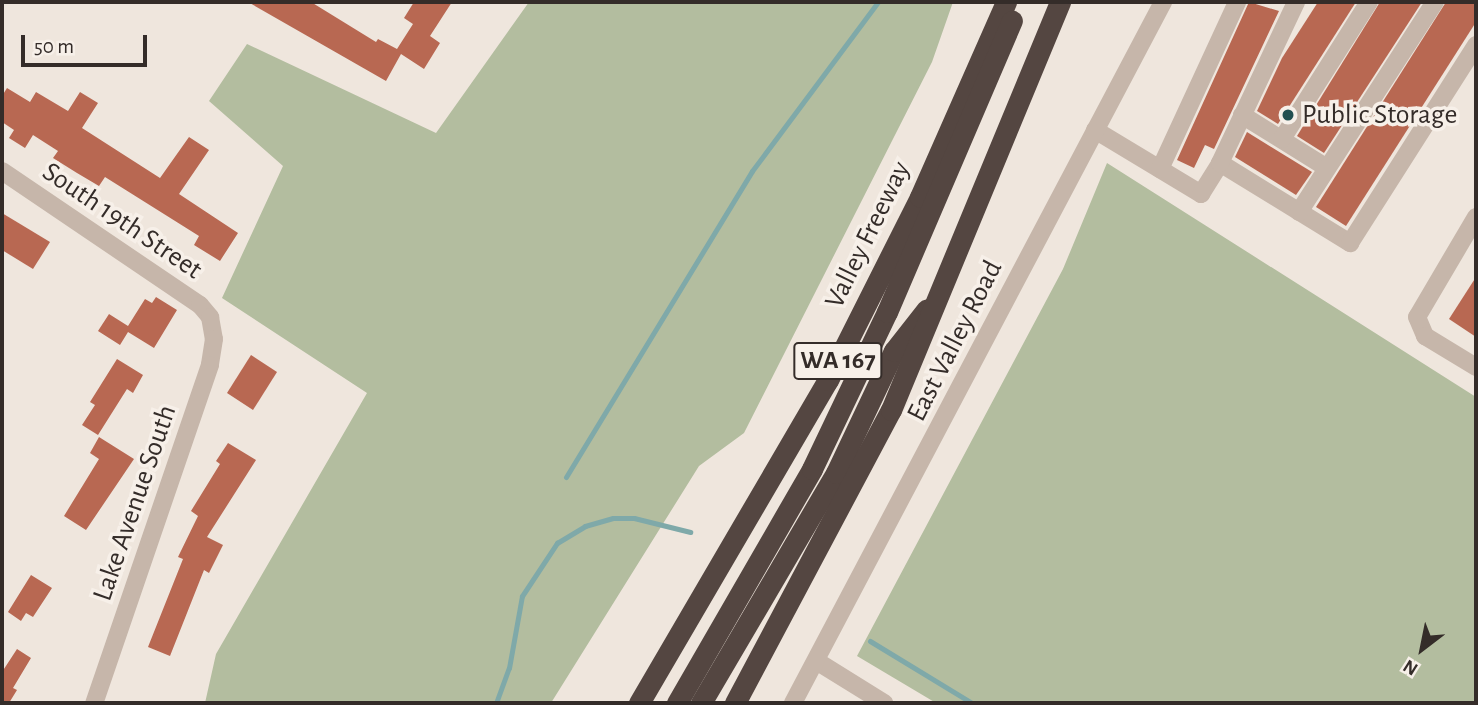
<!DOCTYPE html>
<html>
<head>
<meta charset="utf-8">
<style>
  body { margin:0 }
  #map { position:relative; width:1478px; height:705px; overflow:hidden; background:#efe6dd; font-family:"Alegreya Sans",sans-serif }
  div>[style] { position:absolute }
  .green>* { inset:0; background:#b3bd9f }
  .stream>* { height:5px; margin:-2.5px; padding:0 2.5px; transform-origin:2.5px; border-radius:2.5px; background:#7fa9a9 }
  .building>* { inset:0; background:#b86852 }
  .minor>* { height:18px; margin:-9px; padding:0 9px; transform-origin:9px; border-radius:9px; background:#c6b6aa }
  .highway>* { height:21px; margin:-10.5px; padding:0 10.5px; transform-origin:10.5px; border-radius:10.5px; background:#544641 }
  .dots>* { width:19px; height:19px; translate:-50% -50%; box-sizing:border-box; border:4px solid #f7f0e9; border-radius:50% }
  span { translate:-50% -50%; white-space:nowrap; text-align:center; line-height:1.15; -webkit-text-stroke:7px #f7f0e9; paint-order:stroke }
  .shield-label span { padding:2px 5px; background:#f7f0e9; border:2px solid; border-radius:5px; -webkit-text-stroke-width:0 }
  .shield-label { font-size:26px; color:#342c29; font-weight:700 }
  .poi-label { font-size:28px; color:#342c29 }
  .left { translate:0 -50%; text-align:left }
  .street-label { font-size:28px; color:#342c29 }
  .frame { position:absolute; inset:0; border:4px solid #342c29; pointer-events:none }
  .north { position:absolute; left:1387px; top:614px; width:70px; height:70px; -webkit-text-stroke:5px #f7f0e9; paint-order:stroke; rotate:212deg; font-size:19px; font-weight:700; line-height:28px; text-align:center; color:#342c29 }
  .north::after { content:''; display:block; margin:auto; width:24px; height:32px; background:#342c29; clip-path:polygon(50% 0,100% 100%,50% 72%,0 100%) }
  .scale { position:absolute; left:21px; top:35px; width:126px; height:32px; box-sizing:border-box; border:4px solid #342c29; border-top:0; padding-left:9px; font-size:21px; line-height:24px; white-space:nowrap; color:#342c29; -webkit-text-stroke:5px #f7f0e9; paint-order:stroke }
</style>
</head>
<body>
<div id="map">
  <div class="green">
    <i style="clip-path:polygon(529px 2px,953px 2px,932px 62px,744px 433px,699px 466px,551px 703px,205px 703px,216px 654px,367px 393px,222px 298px,283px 166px,209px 101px,247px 44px,436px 133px)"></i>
    <i style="clip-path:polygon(1107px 163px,1476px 397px,1476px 703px,936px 703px,857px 656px,1063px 269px)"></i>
  </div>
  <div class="stream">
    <i style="left:566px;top:477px;width:358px;rotate:-58.7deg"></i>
    <i style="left:752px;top:171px;width:211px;rotate:-53.3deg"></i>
    <i style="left:870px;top:641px;width:119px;rotate:31.3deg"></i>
    <i style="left:496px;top:703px;width:37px;rotate:-70deg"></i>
    <i style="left:509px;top:668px;width:73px;rotate:-79.8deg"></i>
    <i style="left:522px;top:596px;width:64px;rotate:-56.6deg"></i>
    <i style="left:557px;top:543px;width:33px;rotate:-31deg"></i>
    <i style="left:585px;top:526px;width:29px;rotate:-16deg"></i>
    <i style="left:613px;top:518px;width:21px"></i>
    <i style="left:634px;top:518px;width:58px;rotate:14deg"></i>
  </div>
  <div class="building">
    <i style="clip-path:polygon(248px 2px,311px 2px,376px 42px,378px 39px,397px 49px,413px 24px,404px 18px,414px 2px,452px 2px,430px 36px,440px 43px,424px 69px,401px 54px,386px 81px)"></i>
    <i style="clip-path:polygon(1249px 2px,1279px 11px,1214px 149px,1205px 145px,1194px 168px,1177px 160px)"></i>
    <i style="clip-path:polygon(1318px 2px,1356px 2px,1278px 124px,1257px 111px,1282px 58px)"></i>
    <i style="clip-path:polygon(1380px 2px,1422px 2px,1324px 153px,1297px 136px)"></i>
    <i style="clip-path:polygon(1446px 2px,1476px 2px,1476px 22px,1346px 226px,1316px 207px)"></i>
    <i style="clip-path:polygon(7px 88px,30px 102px,36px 92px,68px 111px,80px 92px,98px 103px,82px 128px,160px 178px,189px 137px,209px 150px,179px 194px,238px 233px,220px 261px,194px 245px,199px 236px,105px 177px,99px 186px,77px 173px,53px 158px,58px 151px,33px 135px,25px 148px,9px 138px,14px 130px,2px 122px,2px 96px)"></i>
    <i style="clip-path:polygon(1247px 132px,1312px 172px,1296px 195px,1235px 157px)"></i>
    <i style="clip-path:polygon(2px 213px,50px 242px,33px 269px,2px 250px)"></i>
    <i style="clip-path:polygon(1476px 277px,1476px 337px,1449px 319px)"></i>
    <i style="clip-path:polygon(156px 297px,177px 310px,154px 348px,128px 332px,120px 345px,98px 331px,109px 314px,128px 326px,145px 299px,152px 303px)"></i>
    <i style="clip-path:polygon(251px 355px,277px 372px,253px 410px,227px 393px)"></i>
    <i style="clip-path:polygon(117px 359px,143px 375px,133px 393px,127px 389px,98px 435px,82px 425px,95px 405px,90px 402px)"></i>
    <i style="clip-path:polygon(99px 437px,134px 459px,86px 530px,64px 516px,99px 459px,90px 453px)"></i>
    <i style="clip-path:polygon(228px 443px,256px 460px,207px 537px,223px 545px,209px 573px,204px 570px,170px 656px,148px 647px,183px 559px,178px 557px,198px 516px,191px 511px,220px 464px,216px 461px)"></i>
    <i style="clip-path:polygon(31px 575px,52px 588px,33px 617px,26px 613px,21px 621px,8px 612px)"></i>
    <i style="clip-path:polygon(17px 649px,31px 658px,13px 688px,17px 690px,9px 703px,2px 703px,2px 672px)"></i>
  </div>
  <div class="minor">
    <i style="left:1242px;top:115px;width:100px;rotate:31.9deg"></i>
    <i style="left:1095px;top:130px;width:124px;rotate:31.1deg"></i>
    <i style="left:1201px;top:194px;width:36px;rotate:-58deg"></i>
    <i style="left:1220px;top:163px;width:153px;rotate:31.6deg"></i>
    <i style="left:1350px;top:243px;width:235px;rotate:-57.5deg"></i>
    <i style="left:1282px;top:139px;width:162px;rotate:-57.6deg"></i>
    <i style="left:1220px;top:163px;width:178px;rotate:-64.7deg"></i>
    <i style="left:1160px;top:169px;width:184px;rotate:-65.2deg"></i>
    <i style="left:2px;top:171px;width:239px;rotate:34.1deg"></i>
    <i style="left:200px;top:305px;width:16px;rotate:50deg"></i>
    <i style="left:210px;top:317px;width:22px;rotate:80deg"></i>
    <i style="left:214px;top:339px;width:26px;rotate:99deg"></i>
    <i style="left:210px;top:365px;width:357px;rotate:108.9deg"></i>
    <i style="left:1299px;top:212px;width:250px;rotate:-57.1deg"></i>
    <i style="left:1476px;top:217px;width:116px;rotate:120.5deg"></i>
    <i style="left:1417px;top:317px;width:21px;rotate:67deg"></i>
    <i style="left:1425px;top:336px;width:60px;rotate:31.3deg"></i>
    <i style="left:818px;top:662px;width:78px;rotate:31.8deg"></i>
    <i style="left:793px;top:703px;width:793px;rotate:-62.17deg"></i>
  </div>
  <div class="highway">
    <i style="left:639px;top:703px;width:374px;rotate:-59.7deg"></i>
    <i style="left:828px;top:380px;width:205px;rotate:-63.3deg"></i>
    <i style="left:920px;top:197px;width:213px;rotate:-66.2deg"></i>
    <i style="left:677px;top:703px;width:270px;rotate:-60deg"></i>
    <i style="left:812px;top:469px;width:174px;rotate:-64.5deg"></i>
    <i style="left:887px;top:312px;width:317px;rotate:-66.8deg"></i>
    <i style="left:701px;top:703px;width:267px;rotate:-59.6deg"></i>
    <i style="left:836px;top:473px;width:135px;rotate:-64.6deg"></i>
    <i style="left:894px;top:351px;width:53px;rotate:-51.8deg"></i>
    <i style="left:735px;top:703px;width:332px;rotate:-62deg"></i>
    <i style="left:891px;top:410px;width:442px;rotate:-67.5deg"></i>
  </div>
  <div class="dots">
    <i style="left:1288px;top:115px;background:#235051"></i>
  </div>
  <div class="shield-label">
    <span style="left:838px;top:361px">WA 167</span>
  </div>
  <div class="poi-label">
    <span class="left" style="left:1302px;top:115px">Public Storage</span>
  </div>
  <div class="street-label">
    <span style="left:122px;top:221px;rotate:34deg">South 19th Street</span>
    <span style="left:868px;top:235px;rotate:-64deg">Valley Freeway</span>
    <span style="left:955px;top:341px;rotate:-63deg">East Valley Road</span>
    <span style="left:135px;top:503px;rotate:-71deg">Lake Avenue South</span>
  </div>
  <div class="frame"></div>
  <div class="north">N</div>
  <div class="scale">50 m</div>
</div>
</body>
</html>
